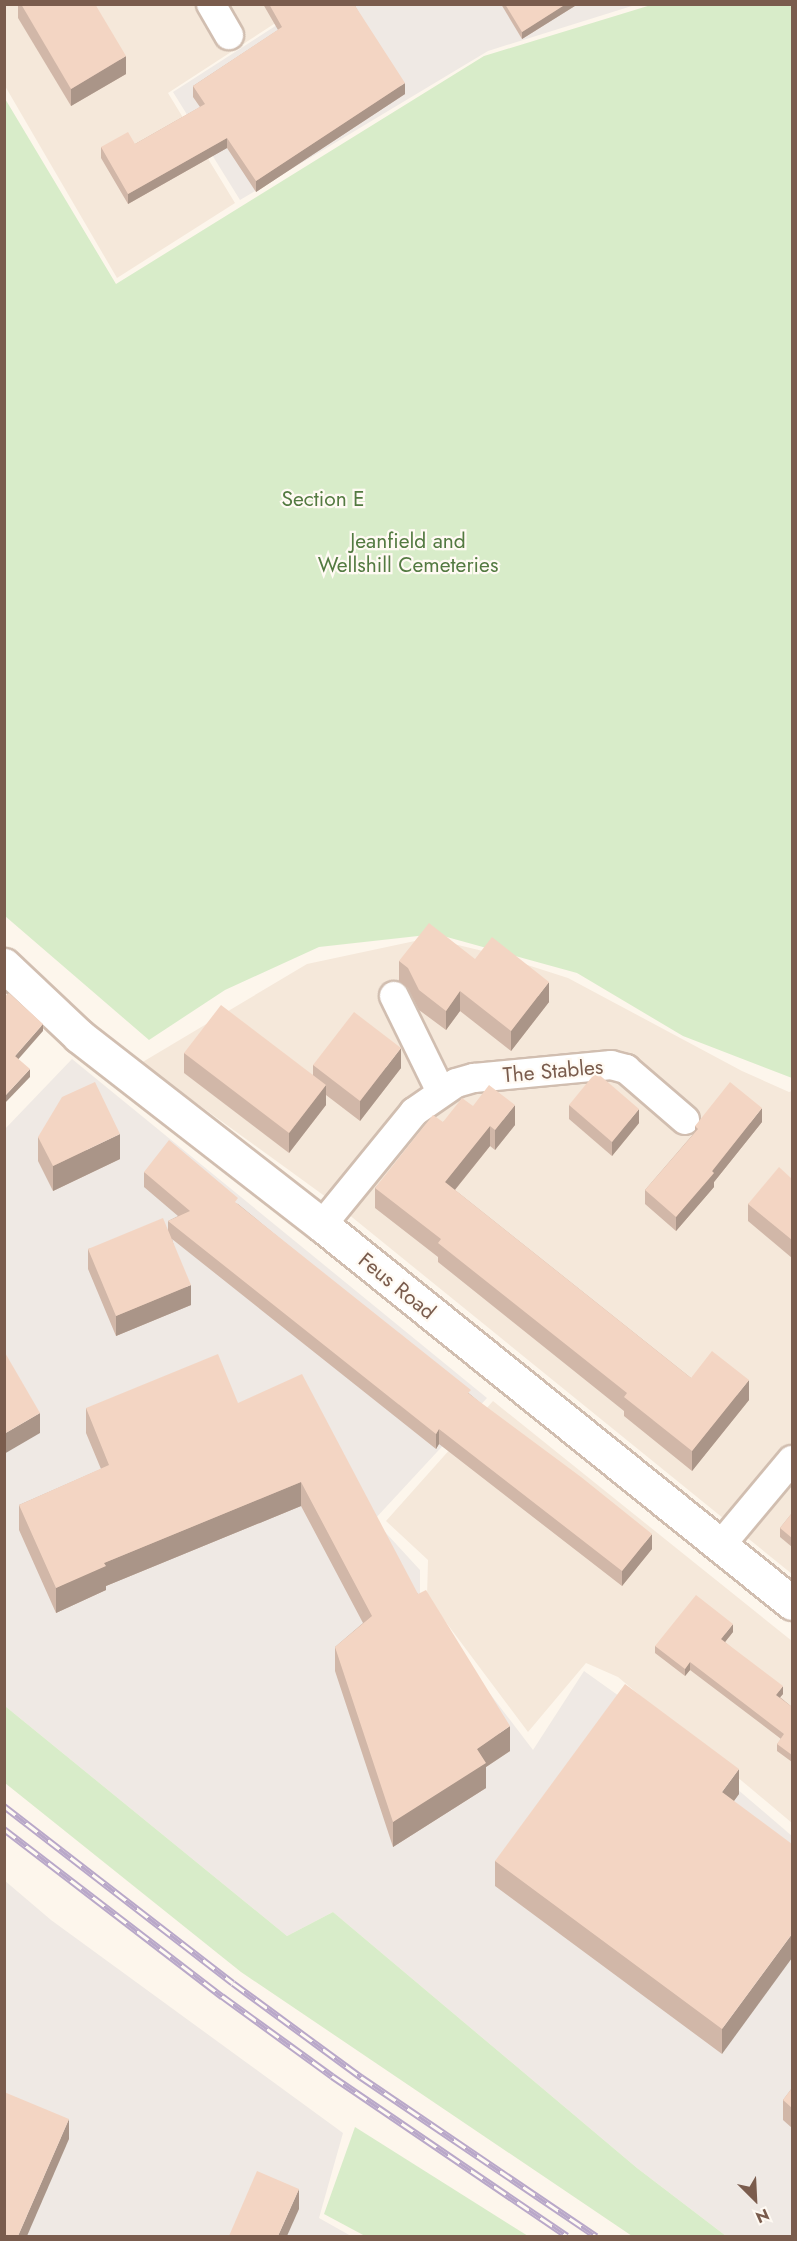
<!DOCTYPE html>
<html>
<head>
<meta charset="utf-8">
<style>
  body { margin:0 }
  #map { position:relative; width:797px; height:2241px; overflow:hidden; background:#fdf6ec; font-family:Jost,sans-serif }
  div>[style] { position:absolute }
  .residential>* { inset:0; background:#f5e8da }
  .industrial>* { inset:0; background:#efe9e4 }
  .green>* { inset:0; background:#d8ecc9 }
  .roads { filter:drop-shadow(2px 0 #d1beb0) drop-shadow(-2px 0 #d1beb0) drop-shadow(0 2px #d1beb0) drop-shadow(0 -2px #d1beb0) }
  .street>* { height:28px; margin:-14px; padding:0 14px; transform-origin:14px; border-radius:14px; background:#fff }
  .secondary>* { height:33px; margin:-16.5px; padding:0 16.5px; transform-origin:16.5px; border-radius:16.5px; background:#fff }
  .rail>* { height:7px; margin-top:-3.5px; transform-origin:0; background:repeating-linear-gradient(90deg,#fffaf3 0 14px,#b9a8c9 0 28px); box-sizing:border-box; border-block:2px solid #b9a8c9 }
  .wall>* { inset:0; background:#d1b7a8 }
  .shaded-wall>* { inset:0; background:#aa9588 }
  .building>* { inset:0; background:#f3d5c3 }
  span { translate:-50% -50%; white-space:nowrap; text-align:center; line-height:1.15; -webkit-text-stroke:4.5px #fffaf3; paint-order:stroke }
  .park-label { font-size:21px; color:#537a41 }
  .street-label { font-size:21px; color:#7a5c4d }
  .frame { position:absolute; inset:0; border:6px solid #7a5c4d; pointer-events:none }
  .north { position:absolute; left:725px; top:2169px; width:60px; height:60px; -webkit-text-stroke:4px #fffaf3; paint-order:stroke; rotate:156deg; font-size:16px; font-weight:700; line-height:24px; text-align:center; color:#7a5c4d }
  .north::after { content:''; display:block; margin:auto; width:21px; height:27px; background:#7a5c4d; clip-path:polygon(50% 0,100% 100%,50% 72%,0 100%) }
</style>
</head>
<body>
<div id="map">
  <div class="residential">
    <i style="clip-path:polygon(4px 5px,303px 5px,168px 93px,235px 203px,117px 278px,5px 86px)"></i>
    <i style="clip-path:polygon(429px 938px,487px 952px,568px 978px,742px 1071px,789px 1092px,792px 1091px,792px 1574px,337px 1205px,141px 1063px,307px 964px)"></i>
    <i style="clip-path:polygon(493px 1401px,792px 1641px,792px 1823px,618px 1677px,586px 1663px,528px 1732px,427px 1597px,428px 1560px,386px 1521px)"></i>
  </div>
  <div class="industrial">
    <i style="clip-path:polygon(308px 5px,635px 5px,488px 51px,240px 200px,173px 92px)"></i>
    <i style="clip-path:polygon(72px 1059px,487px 1398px,374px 1520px,420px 1570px,420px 1602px,533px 1750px,584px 1671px,675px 1736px,792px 1836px,792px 2236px,726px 2236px,637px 2168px,333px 1912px,287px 1936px,5px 1706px,4px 1130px)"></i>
    <i style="clip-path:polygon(4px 1880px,51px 1920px,343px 2133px,319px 2218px,351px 2236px,5px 2236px)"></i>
  </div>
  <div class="green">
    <i style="clip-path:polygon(651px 5px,792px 5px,792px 1078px,683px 1036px,577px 973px,436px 934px,319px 947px,225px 990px,149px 1040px,5px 916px,4px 97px,116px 284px,484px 56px)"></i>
    <i style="clip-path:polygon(5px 1706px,287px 1936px,333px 1912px,637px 2168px,726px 2236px,632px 2236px,241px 1972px,5px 1783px)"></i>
    <i style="clip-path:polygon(355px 2127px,528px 2236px,365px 2236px,324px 2214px)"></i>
  </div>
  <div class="roads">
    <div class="street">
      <i style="left:211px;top:4px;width:36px;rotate:60deg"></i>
      <i style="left:394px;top:996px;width:107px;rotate:63.9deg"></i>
      <i style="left:322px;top:1225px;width:146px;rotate:-50.8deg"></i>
      <i style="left:414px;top:1112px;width:51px;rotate:-34.6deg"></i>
      <i style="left:456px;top:1083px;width:19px;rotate:-16deg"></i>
      <i style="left:474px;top:1078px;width:138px;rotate:-5.4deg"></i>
      <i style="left:611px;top:1065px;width:16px;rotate:15deg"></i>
      <i style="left:626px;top:1069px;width:78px;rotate:40.8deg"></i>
      <i style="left:720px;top:1546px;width:112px;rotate:-50.1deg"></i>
    </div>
    <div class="secondary">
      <i style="left:4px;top:965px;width:103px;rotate:43.4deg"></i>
      <i style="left:79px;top:1036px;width:308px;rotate:37.9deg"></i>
      <i style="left:322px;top:1225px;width:603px;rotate:38.81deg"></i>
    </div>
  </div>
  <div class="rail">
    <i style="left:4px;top:1806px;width:289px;rotate:37.7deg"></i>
    <i style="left:233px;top:1983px;width:159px;rotate:36.3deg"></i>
    <i style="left:361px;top:2077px;width:284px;rotate:34.1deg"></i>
    <i style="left:4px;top:1829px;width:275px;rotate:37.5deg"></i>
    <i style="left:222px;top:1996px;width:136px;rotate:36deg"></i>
    <i style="left:332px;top:2076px;width:284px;rotate:34.2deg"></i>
  </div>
  <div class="wall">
    <i style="clip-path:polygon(18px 4px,95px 4px,126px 74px,71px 106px,18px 18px)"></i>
    <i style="clip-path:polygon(263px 4px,354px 4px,405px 94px,256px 192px,227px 148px,128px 204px,101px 158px,101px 147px,135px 144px,200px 107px,193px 97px,193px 86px,278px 30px)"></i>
    <i style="clip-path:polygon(501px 4px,578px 4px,522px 39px)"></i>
    <i style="clip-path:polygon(475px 959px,549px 1002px,511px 1051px,460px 1011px,446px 1030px,419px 1010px,408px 988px,399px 981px,399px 961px)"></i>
    <i style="clip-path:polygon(184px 1053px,313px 1075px,313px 1065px,401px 1068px,360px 1121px,326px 1095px,326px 1105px,289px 1153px,184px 1073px)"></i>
    <i style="clip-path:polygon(569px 1105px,639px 1123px,612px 1156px,569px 1119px)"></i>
    <i style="clip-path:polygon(473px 1106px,515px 1125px,495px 1150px,490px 1146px,455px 1190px,691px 1378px,749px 1400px,692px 1471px,624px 1416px,624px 1411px,438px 1262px,438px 1257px,375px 1208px,375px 1188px,443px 1122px)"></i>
    <i style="clip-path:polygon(762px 1122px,714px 1182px,714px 1187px,676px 1231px,645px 1204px,645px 1190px,695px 1132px,695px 1126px)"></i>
    <i style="clip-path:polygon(38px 1137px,120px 1159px,53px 1191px,38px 1161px)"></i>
    <i style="clip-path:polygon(144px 1172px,238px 1204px,471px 1395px,652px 1549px,622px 1586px,439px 1444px,436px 1449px,172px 1239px,191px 1305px,116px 1336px,88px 1269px,88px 1249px,168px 1230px,168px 1221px,178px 1216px,144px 1187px)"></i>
    <i style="clip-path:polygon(792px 1179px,792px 1258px,748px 1221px,748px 1204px)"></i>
    <i style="clip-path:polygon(238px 1403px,418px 1594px,510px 1751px,486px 1767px,486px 1788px,393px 1847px,335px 1671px,335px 1647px,363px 1623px,301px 1506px,106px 1586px,106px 1590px,56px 1613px,19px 1530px,19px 1505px,101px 1469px,86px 1433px,86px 1408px)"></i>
    <i style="clip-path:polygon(792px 1513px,792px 1547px,780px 1537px,780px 1528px)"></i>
    <i style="clip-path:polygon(733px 1632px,725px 1642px,783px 1694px,780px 1697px,792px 1707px,792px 1762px,777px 1751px,777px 1744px,781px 1739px,690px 1670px,685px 1676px,655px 1653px,655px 1646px)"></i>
    <i style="clip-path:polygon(739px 1794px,734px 1801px,722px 2054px,495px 1886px,495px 1861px)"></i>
    <i style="clip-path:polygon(792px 2088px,792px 2128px,783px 2120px,783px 2100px)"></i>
  </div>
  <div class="shaded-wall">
    <i style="clip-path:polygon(566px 4px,578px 4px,522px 39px,522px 32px)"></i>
    <i style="clip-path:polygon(126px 56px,126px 74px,71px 106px,71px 89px)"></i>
    <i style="clip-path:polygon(405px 83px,405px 94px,256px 192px,256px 181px)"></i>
    <i style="clip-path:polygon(227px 138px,227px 148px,128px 204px,128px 194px)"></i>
    <i style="clip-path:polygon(549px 982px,549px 1002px,511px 1051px,511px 1031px)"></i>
    <i style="clip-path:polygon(460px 991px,460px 1011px,446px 1030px,446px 1011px)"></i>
    <i style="clip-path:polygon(43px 1024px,43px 1031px,15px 1063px,15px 1056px)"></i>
    <i style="clip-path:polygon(401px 1048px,401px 1068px,360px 1121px,360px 1101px)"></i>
    <i style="clip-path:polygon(30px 1069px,30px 1077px,4px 1104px,4px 1097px)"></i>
    <i style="clip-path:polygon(326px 1085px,326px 1105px,289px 1153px,289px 1133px)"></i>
    <i style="clip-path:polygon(515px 1105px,515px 1125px,495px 1150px,495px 1130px)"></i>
    <i style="clip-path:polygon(762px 1108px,762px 1122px,714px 1182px,714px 1187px,676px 1231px,676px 1217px)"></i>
    <i style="clip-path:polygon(639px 1109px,639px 1123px,612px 1156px,612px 1142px)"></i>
    <i style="clip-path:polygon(490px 1126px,490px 1146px,445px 1202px,445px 1182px)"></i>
    <i style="clip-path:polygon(120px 1134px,120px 1159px,53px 1191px,53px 1166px)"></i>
    <i style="clip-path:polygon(191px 1285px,191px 1305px,116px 1336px,116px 1316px)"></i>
    <i style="clip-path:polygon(749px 1380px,749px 1400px,692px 1471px,692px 1451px)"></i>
    <i style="clip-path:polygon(40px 1413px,40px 1433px,4px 1454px,4px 1434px)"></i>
    <i style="clip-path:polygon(439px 1429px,439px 1444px,436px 1449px,436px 1434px)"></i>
    <i style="clip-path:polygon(301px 1482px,301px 1506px,106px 1586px,106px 1590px,56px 1613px,56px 1588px,104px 1563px)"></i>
    <i style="clip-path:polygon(652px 1534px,652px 1549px,622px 1586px,622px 1571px)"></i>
    <i style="clip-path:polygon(733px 1624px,733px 1632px,721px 1647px,721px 1639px)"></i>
    <i style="clip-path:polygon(690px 1662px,690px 1670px,685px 1676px,685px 1669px)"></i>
    <i style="clip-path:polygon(783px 1686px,783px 1694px,776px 1702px,776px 1695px)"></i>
    <i style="clip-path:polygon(510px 1726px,510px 1751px,486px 1767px,486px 1788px,393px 1847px,393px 1822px,477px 1749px)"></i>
    <i style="clip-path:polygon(739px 1769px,739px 1794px,722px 1817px,722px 1792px)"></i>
    <i style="clip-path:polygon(792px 1934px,792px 1958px,722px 2054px,722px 2029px)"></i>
    <i style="clip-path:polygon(69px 2119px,69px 2139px,27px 2236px,18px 2236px)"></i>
    <i style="clip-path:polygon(299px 2189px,299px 2209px,287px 2236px,278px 2236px)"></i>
  </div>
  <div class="building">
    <i style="clip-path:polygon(21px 4px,95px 4px,126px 56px,71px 89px)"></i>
    <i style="clip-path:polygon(269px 4px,354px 4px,405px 83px,256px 181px,227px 138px,128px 194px,101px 147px,128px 132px,135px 144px,205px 104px,193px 86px,282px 27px)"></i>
    <i style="clip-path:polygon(505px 4px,566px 4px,522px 32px)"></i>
    <i style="clip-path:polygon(429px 923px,475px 959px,492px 937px,549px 982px,511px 1031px,460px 991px,446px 1011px,419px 990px,408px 968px,399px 961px)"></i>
    <i style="clip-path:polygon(9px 993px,43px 1024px,15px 1056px,30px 1069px,4px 1097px,4px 997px)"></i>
    <i style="clip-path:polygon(221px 1005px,326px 1085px,289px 1133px,184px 1053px)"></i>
    <i style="clip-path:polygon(354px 1012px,401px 1048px,360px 1101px,313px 1065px)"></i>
    <i style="clip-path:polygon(596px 1072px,639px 1109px,612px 1142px,569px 1105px)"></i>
    <i style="clip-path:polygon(95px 1082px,120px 1134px,53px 1166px,38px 1137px,62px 1097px)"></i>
    <i style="clip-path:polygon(730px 1082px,762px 1108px,712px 1171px,714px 1173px,676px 1217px,645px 1190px,698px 1129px,695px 1126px)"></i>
    <i style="clip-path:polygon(489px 1085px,515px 1105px,495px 1130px,490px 1126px,445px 1182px,691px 1378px,712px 1351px,749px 1380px,692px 1451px,624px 1397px,627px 1393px,438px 1243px,441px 1239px,375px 1188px,433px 1115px,443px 1122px,462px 1098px,473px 1106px)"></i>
    <i style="clip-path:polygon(169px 1140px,238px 1198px,235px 1202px,471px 1390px,468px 1393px,581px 1477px,652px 1534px,622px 1571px,439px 1429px,436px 1434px,168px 1221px,190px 1211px,144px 1172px)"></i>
    <i style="clip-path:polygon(779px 1167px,792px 1179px,792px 1240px,748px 1204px)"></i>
    <i style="clip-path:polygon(163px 1218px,191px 1285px,116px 1316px,88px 1249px)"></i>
    <i style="clip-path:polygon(4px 1351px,40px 1413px,4px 1434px)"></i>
    <i style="clip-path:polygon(218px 1354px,238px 1403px,302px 1374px,418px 1594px,426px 1590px,510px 1726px,477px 1749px,486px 1763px,393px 1822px,335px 1647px,372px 1616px,301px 1482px,104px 1563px,106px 1566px,56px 1588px,19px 1505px,109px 1465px,86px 1408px)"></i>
    <i style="clip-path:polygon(792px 1513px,792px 1538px,780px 1528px)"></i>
    <i style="clip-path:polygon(696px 1595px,733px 1624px,721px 1639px,783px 1686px,776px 1695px,792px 1707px,792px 1755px,777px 1744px,784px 1734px,690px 1662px,685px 1669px,655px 1646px)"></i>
    <i style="clip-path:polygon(625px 1684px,739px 1769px,722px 1792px,792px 1844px,792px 1934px,722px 2029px,495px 1861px)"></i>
    <i style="clip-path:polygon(792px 2088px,792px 2108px,783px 2100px)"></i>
    <i style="clip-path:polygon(4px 2092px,69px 2119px,18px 2236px,4px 2236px)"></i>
    <i style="clip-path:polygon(257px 2171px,299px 2189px,278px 2236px,229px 2236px)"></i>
  </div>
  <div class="park-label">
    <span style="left:323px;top:499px">Section E</span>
    <span style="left:408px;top:553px">Jeanfield and<br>Wellshill Cemeteries</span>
  </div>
  <div class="street-label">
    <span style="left:553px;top:1071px;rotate:-5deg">The Stables</span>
    <span style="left:397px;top:1286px;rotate:39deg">Feus Road</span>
  </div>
  <div class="frame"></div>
  <div class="north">N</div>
</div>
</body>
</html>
